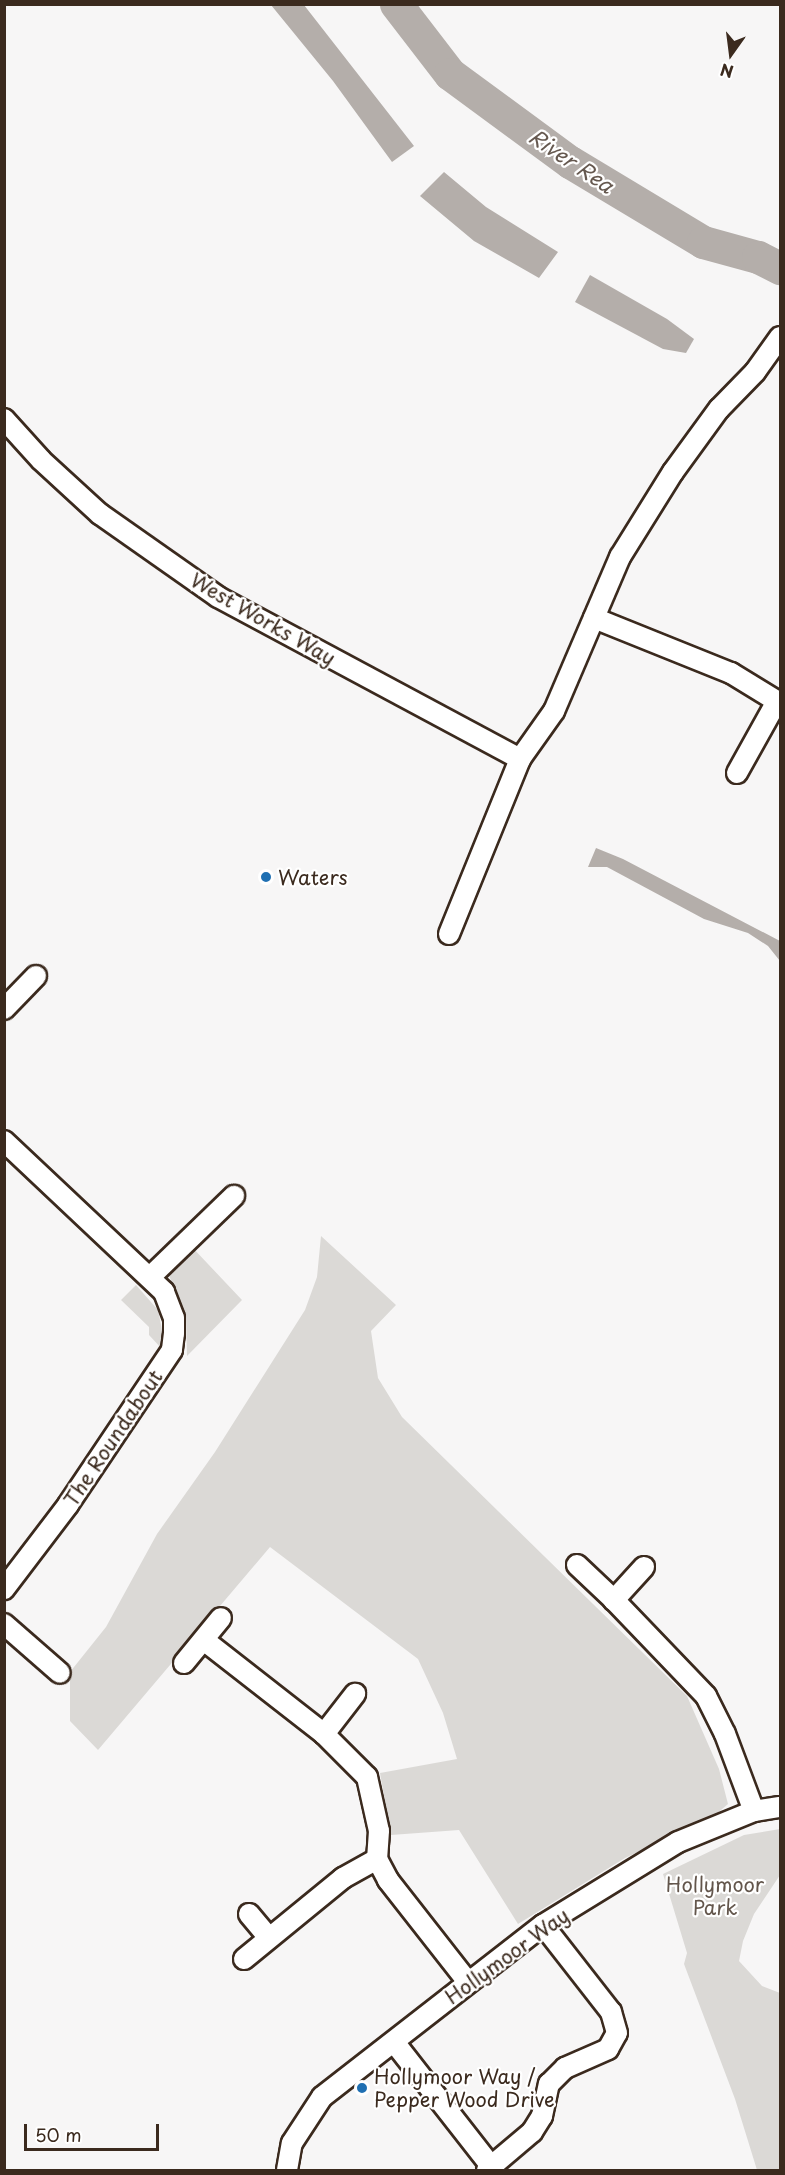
<!DOCTYPE html>
<html>
<head>
<meta charset="utf-8">
<style>
  body { margin:0 }
  #map { position:relative; width:785px; height:2175px; overflow:hidden; background:#f7f6f6; font-family:"Playpen Sans",sans-serif }
  div>[style] { position:absolute }
  .green>* { inset:0; background:#dbd9d6 }
  .water>* { inset:0; background:#b4aeaa }
  .river>* { height:33px; margin:-16.5px; padding:0 16.5px; transform-origin:16.5px; border-radius:16.5px; background:#b4aeaa }
  .roads { filter:drop-shadow(2px 0 #3b2a1e) drop-shadow(-2px 0 #3b2a1e) drop-shadow(0 2px #3b2a1e) drop-shadow(0 -2px #3b2a1e) }
  .street>* { height:20px; margin:-10px; padding:0 10px; transform-origin:10px; border-radius:10px; background:#fff }
  .dots>* { width:16px; height:16px; translate:-50% -50%; box-sizing:border-box; border:3px solid #fff; border-radius:50% }
  span { translate:-50% -50%; white-space:nowrap; text-align:center; line-height:1.15; -webkit-text-stroke:4.5px #fff; paint-order:stroke }
  .street-label { font-size:20px; color:#3b2a1e }
  .poi-label { font-size:20px; color:#3b2a1e }
  .left { translate:0 -50%; text-align:left }
  .park-label { font-size:20px; color:#63564c }
  .water-label { font-size:21px; color:#65584f; font-style:italic }
  .frame { position:absolute; inset:0; border:6px solid #3b2a1e; pointer-events:none }
  .north { position:absolute; left:701px; top:24px; width:60px; height:60px; -webkit-text-stroke:4px #fff; paint-order:stroke; rotate:194deg; font-size:16px; font-weight:700; line-height:24px; text-align:center; color:#3b2a1e }
  .north::after { content:''; display:block; margin:auto; width:21px; height:27px; background:#3b2a1e; clip-path:polygon(50% 0,100% 100%,50% 72%,0 100%) }
  .scale { position:absolute; left:24px; top:2124px; width:135px; height:27px; box-sizing:border-box; border:3px solid #3b2a1e; border-top:0; padding-left:8px; font-size:18px; line-height:21px; white-space:nowrap; color:#3b2a1e; -webkit-text-stroke:4px #fff; paint-order:stroke }
</style>
</head>
<body>
<div id="map">
  <div class="green">
    <i style="clip-path:polygon(321px 1236px,396px 1305px,371px 1331px,378px 1378px,402px 1417px,687px 1696px,719px 1769px,728px 1804px,714px 1816px,625px 1858px,518px 1924px,459px 1830px,391px 1835px,380px 1773px,457px 1759px,443px 1713px,418px 1659px,270px 1547px,98px 1750px,70px 1721px,70px 1672px,106px 1627px,157px 1534px,215px 1452px,305px 1310px,317px 1277px)"></i>
    <i style="clip-path:polygon(191px 1246px,242px 1300px,187px 1356px,186px 1317px,168px 1273px)"></i>
    <i style="clip-path:polygon(136px 1285px,158px 1310px,163px 1335px,162px 1349px,149px 1335px,149px 1327px,121px 1300px)"></i>
    <i style="clip-path:polygon(780px 1829px,780px 1875px,754px 1914px,743px 1941px,739px 1961px,762px 1986px,780px 1993px,780px 2170px,757px 2170px,735px 2099px,684px 1964px,687px 1953px,663px 1874px,744px 1835px)"></i>
  </div>
  <div class="water">
    <i style="clip-path:polygon(271px 5px,304px 5px,414px 146px,392px 162px,333px 81px)"></i>
    <i style="clip-path:polygon(444px 172px,486px 207px,558px 252px,539px 278px,474px 241px,420px 196px)"></i>
    <i style="clip-path:polygon(590px 275px,667px 319px,694px 339px,686px 353px,663px 349px,575px 302px)"></i>
    <i style="clip-path:polygon(596px 848px,623px 859px,780px 941px,780px 961px,768px 946px,748px 933px,704px 919px,607px 867px,588px 867px)"></i>
  </div>
  <div class="river">
    <i style="left:396px;top:4px;width:88px;rotate:52.4deg"></i>
    <i style="left:450px;top:74px;width:149px;rotate:36.3deg"></i>
    <i style="left:570px;top:162px;width:155px;rotate:31deg"></i>
    <i style="left:703px;top:242px;width:57px;rotate:15.3deg"></i>
    <i style="left:758px;top:257px;width:25px;rotate:27deg"></i>
  </div>
  <div class="roads">
    <div class="street">
      <i style="left:4px;top:419px;width:55px;rotate:47.9deg"></i>
      <i style="left:41px;top:460px;width:80px;rotate:42.5deg"></i>
      <i style="left:100px;top:514px;width:144px;rotate:35.1deg"></i>
      <i style="left:218px;top:597px;width:343px;rotate:28.2deg"></i>
      <i style="left:594px;top:618px;width:148px;rotate:21.9deg"></i>
      <i style="left:731px;top:673px;width:57px;rotate:31.5deg"></i>
      <i style="left:737px;top:773px;width:82px;rotate:-60.9deg"></i>
      <i style="left:449px;top:934px;width:189px;rotate:-67.9deg"></i>
      <i style="left:520px;top:759px;width:59px;rotate:-54.7deg"></i>
      <i style="left:554px;top:711px;width:168px;rotate:-66.8deg"></i>
      <i style="left:620px;top:557px;width:100px;rotate:-58.1deg"></i>
      <i style="left:673px;top:472px;width:78px;rotate:-53.9deg"></i>
      <i style="left:719px;top:409px;width:52px;rotate:-45.8deg"></i>
      <i style="left:755px;top:372px;width:43px;rotate:-54.5deg"></i>
      <i style="left:4px;top:1009px;width:46px;rotate:-45.9deg"></i>
      <i style="left:4px;top:1141px;width:220px;rotate:43.3deg"></i>
      <i style="left:164px;top:1292px;width:28px;rotate:69deg"></i>
      <i style="left:174px;top:1318px;width:15px;rotate:90deg"></i>
      <i style="left:174px;top:1333px;width:17px;rotate:97deg"></i>
      <i style="left:172px;top:1350px;width:187px;rotate:123.9deg"></i>
      <i style="left:68px;top:1505px;width:106px;rotate:127.3deg"></i>
      <i style="left:150px;top:1277px;width:117px;rotate:-44deg"></i>
      <i style="left:577px;top:1565px;width:51px;rotate:43.4deg"></i>
      <i style="left:644px;top:1567px;width:45px;rotate:132.3deg"></i>
      <i style="left:614px;top:1600px;width:133px;rotate:46.2deg"></i>
      <i style="left:706px;top:1696px;width:42px;rotate:63.4deg"></i>
      <i style="left:725px;top:1734px;width:82px;rotate:69.4deg"></i>
      <i style="left:4px;top:1624px;width:74px;rotate:41.2deg"></i>
      <i style="left:205px;top:1641px;width:151px;rotate:38deg"></i>
      <i style="left:324px;top:1734px;width:61px;rotate:45deg"></i>
      <i style="left:367px;top:1777px;width:55px;rotate:77.5deg"></i>
      <i style="left:379px;top:1831px;width:28px;rotate:94deg"></i>
      <i style="left:377px;top:1859px;width:24px;rotate:62deg"></i>
      <i style="left:388px;top:1880px;width:130px;rotate:51.9deg"></i>
      <i style="left:184px;top:1663px;width:58px;rotate:-50.6deg"></i>
      <i style="left:324px;top:1734px;width:51px;rotate:-52.2deg"></i>
      <i style="left:249px;top:1914px;width:30px;rotate:50deg"></i>
      <i style="left:244px;top:1959px;width:128px;rotate:-39.3deg"></i>
      <i style="left:343px;top:1878px;width:39px;rotate:-29deg"></i>
      <i style="left:394px;top:2042px;width:162px;rotate:52deg"></i>
      <i style="left:287px;top:2170px;width:27px;rotate:-80deg"></i>
      <i style="left:292px;top:2143px;width:55px;rotate:-56.9deg"></i>
      <i style="left:322px;top:2097px;width:280px;rotate:-37.9deg"></i>
      <i style="left:543px;top:1925px;width:158px;rotate:-31.6deg"></i>
      <i style="left:678px;top:1842px;width:82px;rotate:-22.2deg"></i>
      <i style="left:754px;top:1811px;width:26px;rotate:-9deg"></i>
      <i style="left:487px;top:2170px;width:59px;rotate:-40.2deg"></i>
      <i style="left:532px;top:2132px;width:19px;rotate:-58deg"></i>
      <i style="left:542px;top:2116px;width:33px;rotate:-78deg"></i>
      <i style="left:549px;top:2084px;width:23px;rotate:-45deg"></i>
      <i style="left:565px;top:2068px;width:47px;rotate:-23.8deg"></i>
      <i style="left:608px;top:2049px;width:18px;rotate:-61deg"></i>
      <i style="left:617px;top:2033px;width:22px;rotate:-106deg"></i>
      <i style="left:611px;top:2012px;width:110px;rotate:-128deg"></i>
    </div>
  </div>
  <div class="dots">
    <i style="left:266px;top:877px;background:#1f6fb2"></i>
    <i style="left:362px;top:2088px;background:#1f6fb2"></i>
  </div>
  <div class="street-label">
    <span style="left:263px;top:619px;rotate:30deg">West Works Way</span>
    <span style="left:113px;top:1438px;rotate:-56deg">The Roundabout</span>
    <span style="left:507px;top:1956px;rotate:-36deg">Hollymoor Way</span>
  </div>
  <div class="poi-label">
    <span class="left" style="left:278px;top:877px">Waters</span>
    <span class="left" style="left:374px;top:2088px">Hollymoor Way /<br>Pepper Wood Drive</span>
  </div>
  <div class="park-label">
    <span style="left:715px;top:1896px">Hollymoor<br>Park</span>
  </div>
  <div class="water-label">
    <span style="left:572px;top:160px;rotate:34deg">River Rea</span>
  </div>
  <div class="frame"></div>
  <div class="north">N</div>
  <div class="scale">50 m</div>
</div>
</body>
</html>
